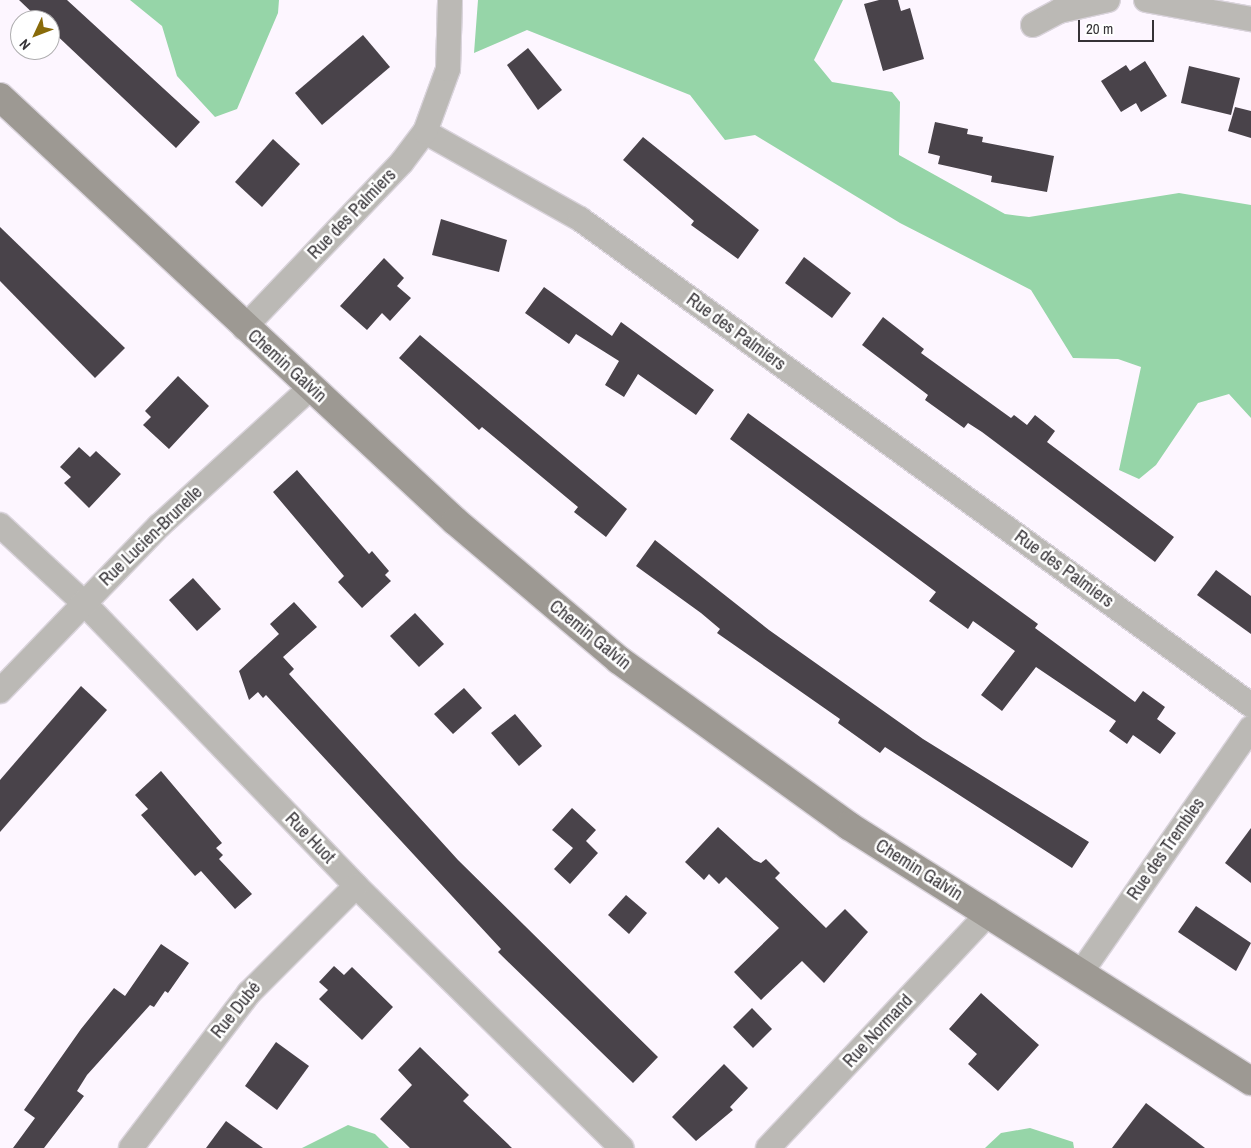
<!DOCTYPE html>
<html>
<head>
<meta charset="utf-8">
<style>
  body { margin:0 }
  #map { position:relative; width:1251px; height:1148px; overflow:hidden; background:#fdf6ff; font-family:"Archivo Narrow",sans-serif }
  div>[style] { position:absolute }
  .forest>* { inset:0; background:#96d5a8 }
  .building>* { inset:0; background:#49434a }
  .roads { filter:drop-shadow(1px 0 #d9d3db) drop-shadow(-1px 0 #d9d3db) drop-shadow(0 1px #d9d3db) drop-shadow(0 -1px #d9d3db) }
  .street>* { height:24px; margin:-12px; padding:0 12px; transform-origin:12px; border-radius:12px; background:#bbb9b5 }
  .secondary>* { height:28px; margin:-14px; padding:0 14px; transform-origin:14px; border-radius:14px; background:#9d9993 }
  span { translate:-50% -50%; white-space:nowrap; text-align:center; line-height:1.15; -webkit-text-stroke:5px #fff; paint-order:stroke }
  .street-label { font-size:18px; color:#353236 }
  .north { position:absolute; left:10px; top:10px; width:50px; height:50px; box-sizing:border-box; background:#fff; border:1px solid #aeadaf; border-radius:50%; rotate:227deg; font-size:14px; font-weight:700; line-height:20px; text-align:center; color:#353236 }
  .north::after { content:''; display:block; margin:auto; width:18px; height:22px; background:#896b0a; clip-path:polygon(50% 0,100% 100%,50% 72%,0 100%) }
  .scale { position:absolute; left:1078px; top:20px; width:76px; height:22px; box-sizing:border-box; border:2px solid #353236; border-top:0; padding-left:6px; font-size:15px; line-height:18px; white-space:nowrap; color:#353236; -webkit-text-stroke:4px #fff; paint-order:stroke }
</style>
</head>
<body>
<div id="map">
  <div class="forest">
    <i style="clip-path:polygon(130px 0,279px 0,278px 13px,237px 109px,215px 117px,177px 76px,162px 26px)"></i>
    <i style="clip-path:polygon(478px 0,843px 0,814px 60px,832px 82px,892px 92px,900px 102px,899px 155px,1005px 214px,1029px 217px,1179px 193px,1251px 205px,1251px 418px,1229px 394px,1198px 403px,1156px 465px,1139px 479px,1119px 470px,1141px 367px,1118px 359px,1073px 358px,1031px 290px,900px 223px,755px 135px,725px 140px,690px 95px,527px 30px,474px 53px)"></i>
    <i style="clip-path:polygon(348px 1125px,375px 1134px,389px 1148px,302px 1148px)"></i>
    <i style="clip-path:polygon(1030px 1128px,1073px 1142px,1074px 1148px,985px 1148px,1001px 1133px)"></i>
  </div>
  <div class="building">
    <i style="clip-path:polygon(19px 0,67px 0,200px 122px,176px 148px,50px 29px,50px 20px,40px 20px)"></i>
    <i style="clip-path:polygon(879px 0,898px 0,901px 11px,910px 8px,924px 59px,883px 71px,864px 4px)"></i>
    <i style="clip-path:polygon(363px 35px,390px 67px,322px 125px,295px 93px)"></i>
    <i style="clip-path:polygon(528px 48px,562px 90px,538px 110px,507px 65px)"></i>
    <i style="clip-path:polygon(1145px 61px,1167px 96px,1141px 112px,1136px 103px,1121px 112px,1101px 81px,1126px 65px,1130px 71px)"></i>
    <i style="clip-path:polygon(1189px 66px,1240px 78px,1231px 115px,1181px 103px)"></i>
    <i style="clip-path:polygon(1235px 107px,1251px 111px,1251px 138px,1228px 131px)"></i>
    <i style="clip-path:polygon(935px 122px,968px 129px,967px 134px,983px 137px,982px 142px,1054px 156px,1047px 192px,991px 182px,992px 176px,938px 164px,940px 156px,928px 153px)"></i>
    <i style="clip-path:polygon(643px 137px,759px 230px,738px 259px,691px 225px,694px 221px,623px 160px)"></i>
    <i style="clip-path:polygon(273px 139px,300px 164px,262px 207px,235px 182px)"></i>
    <i style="clip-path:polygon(441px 219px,507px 240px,499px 272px,432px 255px)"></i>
    <i style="clip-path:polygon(0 227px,125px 348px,95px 378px,0 281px)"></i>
    <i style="clip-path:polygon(804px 257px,851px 293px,832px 318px,785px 283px)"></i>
    <i style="clip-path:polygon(384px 258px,404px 278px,397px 286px,411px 298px,390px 321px,382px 313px,367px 330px,340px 306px)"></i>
    <i style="clip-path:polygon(544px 287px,612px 336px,621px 322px,714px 390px,696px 415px,638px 374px,624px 397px,605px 385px,619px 361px,576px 334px,569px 344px,525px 313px)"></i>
    <i style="clip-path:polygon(883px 317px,924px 349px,921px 353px,1011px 418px,1014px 415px,1027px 425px,1035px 415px,1055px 431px,1047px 442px,1174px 537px,1155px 562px,982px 432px,968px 423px,964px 428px,925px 400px,928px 395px,862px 345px)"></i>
    <i style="clip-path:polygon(420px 335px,627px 509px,606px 537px,574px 512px,578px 507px,482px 427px,479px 430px,399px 358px)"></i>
    <i style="clip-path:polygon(178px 376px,209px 406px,169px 449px,143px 425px,151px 417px,145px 411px)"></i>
    <i style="clip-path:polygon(748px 413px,1038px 624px,1035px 628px,1135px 702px,1143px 691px,1165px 707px,1157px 719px,1176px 733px,1160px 754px,1133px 735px,1127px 744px,1109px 731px,1116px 721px,1036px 667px,1002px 711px,981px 695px,1015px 651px,973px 621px,968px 629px,929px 601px,936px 592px,730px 439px)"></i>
    <i style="clip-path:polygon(79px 447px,90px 457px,96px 451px,121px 474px,89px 508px,64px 483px,71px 477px,60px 467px)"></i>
    <i style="clip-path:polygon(297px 470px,369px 554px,372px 551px,389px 571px,385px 575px,391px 581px,362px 608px,338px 582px,344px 576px,273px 492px)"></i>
    <i style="clip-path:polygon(655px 540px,769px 630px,923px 739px,1089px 842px,1072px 868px,885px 747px,880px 753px,838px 723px,840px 719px,717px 633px,720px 629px,701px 613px,636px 566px)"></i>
    <i style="clip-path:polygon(1216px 570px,1251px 596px,1251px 634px,1197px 595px)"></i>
    <i style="clip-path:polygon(193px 578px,221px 609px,197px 631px,169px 600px)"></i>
    <i style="clip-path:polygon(294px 602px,317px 627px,283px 657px,294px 669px,289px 674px,458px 860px,658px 1057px,633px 1083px,498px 952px,501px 949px,266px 695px,263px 698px,258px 692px,249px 700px,239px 671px,279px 634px,270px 624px)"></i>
    <i style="clip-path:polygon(415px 613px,444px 644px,419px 667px,390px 636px)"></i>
    <i style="clip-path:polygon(81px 686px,107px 710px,0 832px,0 780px)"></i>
    <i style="clip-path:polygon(464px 688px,482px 708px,453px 734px,434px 714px)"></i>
    <i style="clip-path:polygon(515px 714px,542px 746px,519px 766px,491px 733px)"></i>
    <i style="clip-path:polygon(161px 771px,222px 843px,216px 848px,223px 855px,219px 859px,252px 894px,235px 909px,201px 871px,195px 876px,141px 815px,148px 809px,135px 795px)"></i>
    <i style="clip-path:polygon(572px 808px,596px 830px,586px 841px,598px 853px,570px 884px,554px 869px,573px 848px,552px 830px)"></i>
    <i style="clip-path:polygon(718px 827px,754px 860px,761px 863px,766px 859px,780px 873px,775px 878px,826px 928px,845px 909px,868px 932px,824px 983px,802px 961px,761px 1000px,734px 972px,779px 928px,726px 877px,719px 884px,709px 874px,704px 880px,685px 862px)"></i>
    <i style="clip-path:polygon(1251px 828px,1251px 883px,1225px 863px)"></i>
    <i style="clip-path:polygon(626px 895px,647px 913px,629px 934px,608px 915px)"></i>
    <i style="clip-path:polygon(1196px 906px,1251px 943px,1236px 971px,1178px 932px)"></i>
    <i style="clip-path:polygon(161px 944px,189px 963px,168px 993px,165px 991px,154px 1007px,150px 1005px,87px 1075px,77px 1091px,84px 1096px,44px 1148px,13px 1148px,35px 1118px,24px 1110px,81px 1029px,114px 988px,125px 996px)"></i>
    <i style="clip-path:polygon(334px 966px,344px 975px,352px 967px,393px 1007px,362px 1040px,319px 999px,328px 990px,319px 982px)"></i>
    <i style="clip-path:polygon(981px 993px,1039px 1045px,998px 1091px,968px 1064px,977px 1054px,949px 1029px)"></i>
    <i style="clip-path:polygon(752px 1008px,772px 1029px,753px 1048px,733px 1027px)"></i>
    <i style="clip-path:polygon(276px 1042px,309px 1066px,277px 1110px,245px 1086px)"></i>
    <i style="clip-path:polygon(420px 1047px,469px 1095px,463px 1101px,512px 1148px,410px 1148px,380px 1119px,412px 1085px,398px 1070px)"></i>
    <i style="clip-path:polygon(724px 1064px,748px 1088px,730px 1107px,733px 1110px,696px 1141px,672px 1117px)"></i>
    <i style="clip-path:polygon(1146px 1103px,1205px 1148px,1112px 1148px)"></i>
    <i style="clip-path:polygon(226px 1121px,263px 1148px,206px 1148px)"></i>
  </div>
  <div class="roads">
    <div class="street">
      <i style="left:1146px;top:0;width:107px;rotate:10.3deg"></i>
      <i style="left:1033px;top:25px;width:30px;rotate:-28deg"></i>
      <i style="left:1059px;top:11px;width:50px;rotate:-12.7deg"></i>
      <i style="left:425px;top:132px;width:178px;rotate:29.3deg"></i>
      <i style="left:580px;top:219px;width:829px;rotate:35.92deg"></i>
      <i style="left:244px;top:328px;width:229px;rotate:-46.4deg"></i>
      <i style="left:402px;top:162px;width:38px;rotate:-53deg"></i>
      <i style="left:425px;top:132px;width:67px;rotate:-69.9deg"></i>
      <i style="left:448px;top:69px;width:69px;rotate:-88.3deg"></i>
      <i style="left:0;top:525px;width:113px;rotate:42.9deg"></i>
      <i style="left:83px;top:602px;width:394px;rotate:46.1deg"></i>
      <i style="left:356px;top:886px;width:373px;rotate:44.6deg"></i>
      <i style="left:0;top:691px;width:229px;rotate:-46.1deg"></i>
      <i style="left:159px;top:526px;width:205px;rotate:-42.4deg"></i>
      <i style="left:1082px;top:971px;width:296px;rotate:-55.2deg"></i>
      <i style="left:131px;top:1148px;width:195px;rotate:-52.7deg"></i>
      <i style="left:249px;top:993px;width:151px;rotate:-45deg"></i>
      <i style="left:768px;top:1148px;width:323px;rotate:-46.8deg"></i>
    </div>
    <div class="secondary">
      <i style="left:0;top:97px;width:622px;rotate:42.98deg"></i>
      <i style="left:455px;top:521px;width:215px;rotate:40.3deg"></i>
      <i style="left:619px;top:660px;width:284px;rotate:35.8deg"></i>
      <i style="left:849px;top:826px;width:476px;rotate:32.4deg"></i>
    </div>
  </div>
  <div class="street-label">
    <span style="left:352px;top:214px;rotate:-46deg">Rue des Palmiers</span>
    <span style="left:736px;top:332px;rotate:36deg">Rue des Palmiers</span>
    <span style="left:287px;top:366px;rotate:42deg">Chemin Galvin</span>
    <span style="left:151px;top:536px;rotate:-44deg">Rue Lucien-Brunelle</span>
    <span style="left:1064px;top:569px;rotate:36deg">Rue des Palmiers</span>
    <span style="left:590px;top:635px;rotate:39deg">Chemin Galvin</span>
    <span style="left:310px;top:838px;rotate:46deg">Rue Huot</span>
    <span style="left:1166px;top:849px;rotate:-55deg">Rue des Trembles</span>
    <span style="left:919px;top:870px;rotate:32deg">Chemin Galvin</span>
    <span style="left:236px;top:1010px;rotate:-51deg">Rue Dubé</span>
    <span style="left:878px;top:1031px;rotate:-47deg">Rue Normand</span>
  </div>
  <div class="north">N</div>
  <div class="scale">20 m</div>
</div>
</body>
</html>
